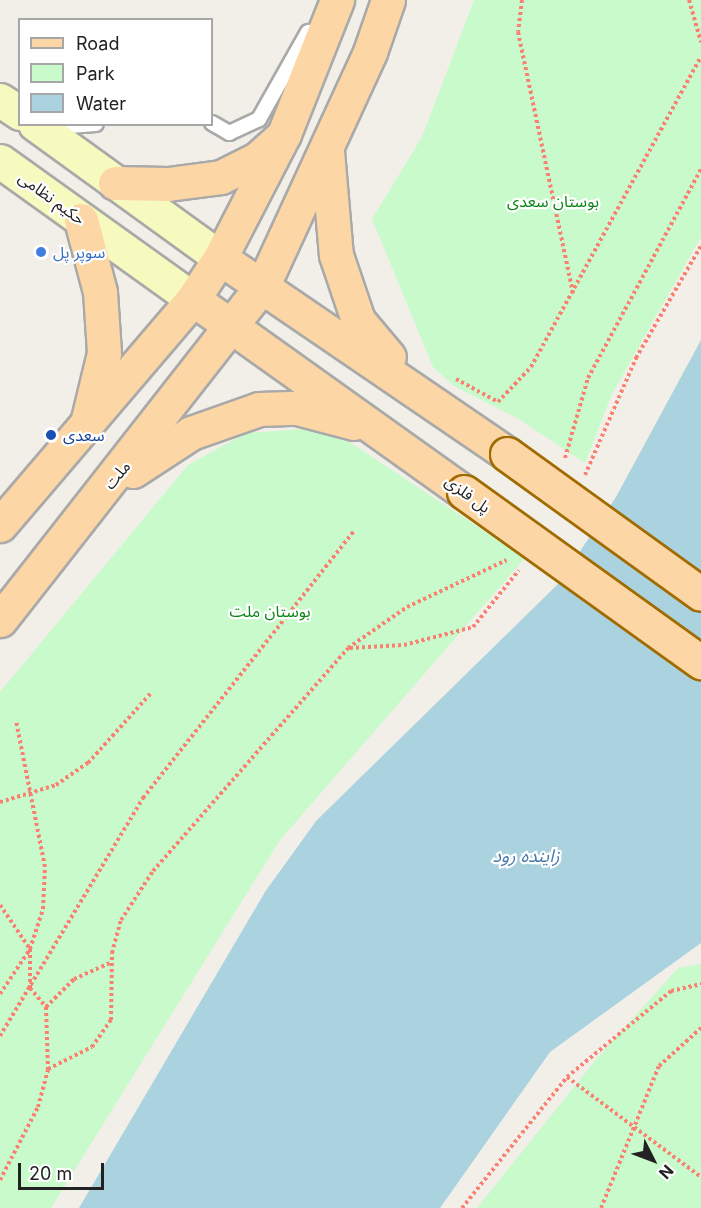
<!DOCTYPE html>
<html>
<head>
<meta charset="utf-8">
<style>
  body { margin:0 }
  #map { position:relative; width:701px; height:1208px; overflow:hidden; background:#f2efe9; font-family:Inter,"Noto Sans Arabic",sans-serif }
  div>[style] { position:absolute }
  .park>* { inset:0; background:#c8facc }
  .water>* { inset:0; background:#aad3df }
  .path>* { height:4px; margin-top:-2px; transform-origin:0; background:repeating-linear-gradient(90deg,#fa8072 0 3px,transparent 0 6px) }
  .roads { filter:drop-shadow(2px 0 #a9a9a9) drop-shadow(-2px 0 #a9a9a9) drop-shadow(0 2px #a9a9a9) drop-shadow(0 -2px #a9a9a9) }
  .service>* { height:14px; margin:-7px; padding:0 7px; transform-origin:7px; border-radius:7px; background:#fff }
  .secondary>* { height:33px; margin:-16.5px; padding:0 16.5px; transform-origin:16.5px; border-radius:16.5px; background:#f7fabf }
  .primary>* { height:33px; margin:-16.5px; padding:0 16.5px; transform-origin:16.5px; border-radius:16.5px; background:#fcd6a4 }
  .bridges { filter:drop-shadow(2px 0 #a06b00) drop-shadow(-2px 0 #a06b00) drop-shadow(0 2px #a06b00) drop-shadow(0 -2px #a06b00) }
  .primary-bridge>* { height:33px; margin:-16.5px; padding:0 16.5px; transform-origin:16.5px; border-radius:16.5px; background:#fcd6a4 }
  .dots>* { width:16px; height:16px; translate:-50% -50%; box-sizing:border-box; border:3px solid #fff; border-radius:50% }
  span { translate:-50% -50%; white-space:nowrap; text-align:center; line-height:1.15; -webkit-text-stroke:4.5px #fff; paint-order:stroke }
  .street-label { font-size:16px; color:#222 }
  .park-label { font-size:16px; color:#0c8416 }
  .shop-label { font-size:16px; color:#366cbe }
  .left { translate:0 -50%; text-align:left }
  .transit-label { font-size:16px; color:#164399 }
  .water-label { font-size:18px; color:#4a7aab; font-style:italic }
  .legend { position:absolute; left:18px; top:18px; width:195px; height:108px; box-sizing:border-box; background:#fff; border:2px solid #a7a7a7; margin:0; padding:8px 10px; list-style:none; font-size:18px; color:#222 }
  .legend li { display:flex; align-items:center; gap:12px; height:30px }
  .legend b { width:30px; border:2px solid #a7a7a7 }
  .north { position:absolute; left:623px; top:1130px; width:60px; height:60px; -webkit-text-stroke:4px #fff; paint-order:stroke; rotate:132deg; font-size:16px; font-weight:700; line-height:24px; text-align:center; color:#222 }
  .north::after { content:''; display:block; margin:auto; width:21px; height:27px; background:#222; clip-path:polygon(50% 0,100% 100%,50% 72%,0 100%) }
  .scale { position:absolute; left:18px; top:1163px; width:86px; height:27px; box-sizing:border-box; border:3px solid #222; border-top:0; padding-left:8px; font-size:18px; line-height:21px; white-space:nowrap; color:#222; -webkit-text-stroke:4px #fff; paint-order:stroke }
</style>
</head>
<body>
<div id="map">
  <div class="park">
    <i style="clip-path:polygon(474px 0,701px 0,701px 237px,612px 394px,585px 463px,517px 418px,454px 386px,433px 367px,372px 219px,422px 137px)"></i>
    <i style="clip-path:polygon(304px 429px,348px 441px,525px 558px,280px 840px,51px 1208px,0 1208px,0 692px,188px 465px,246px 433px)"></i>
    <i style="clip-path:polygon(701px 964px,701px 1208px,477px 1208px,598px 1057px,678px 968px)"></i>
  </div>
  <div class="water">
    <i style="clip-path:polygon(701px 340px,701px 943px,550px 1052px,440px 1208px,79px 1208px,265px 892px,316px 821px,559px 583px,616px 497px)"></i>
  </div>
  <div class="path">
    <i style="left:522px;top:0;width:32px;rotate:97deg"></i>
    <i style="left:518px;top:32px;width:267px;rotate:78.1deg"></i>
    <i style="left:689px;top:0;width:44px;rotate:74.1deg"></i>
    <i style="left:456px;top:379px;width:48px;rotate:28.7deg"></i>
    <i style="left:498px;top:402px;width:48px;rotate:-46.7deg"></i>
    <i style="left:531px;top:367px;width:354px;rotate:-61.3deg"></i>
    <i style="left:565px;top:458px;width:83px;rotate:-74deg"></i>
    <i style="left:588px;top:378px;width:238px;rotate:-61.6deg"></i>
    <i style="left:585px;top:475px;width:128px;rotate:-66.4deg"></i>
    <i style="left:636px;top:358px;width:129px;rotate:-59.9deg"></i>
    <i style="left:350px;top:648px;width:54px;rotate:-3.2deg"></i>
    <i style="left:404px;top:645px;width:71px;rotate:-14.6deg"></i>
    <i style="left:473px;top:627px;width:73px;rotate:-51.1deg"></i>
    <i style="left:0;top:802px;width:59px;rotate:-16.9deg"></i>
    <i style="left:56px;top:785px;width:39px;rotate:-35deg"></i>
    <i style="left:88px;top:763px;width:94px;rotate:-48deg"></i>
    <i style="left:0;top:905px;width:53px;rotate:55.7deg"></i>
    <i style="left:30px;top:949px;width:39px;rotate:90deg"></i>
    <i style="left:30px;top:988px;width:25px;rotate:50deg"></i>
    <i style="left:46px;top:1007px;width:62px;rotate:88.2deg"></i>
    <i style="left:0;top:994px;width:54px;rotate:-56.3deg"></i>
    <i style="left:30px;top:949px;width:42px;rotate:-72deg"></i>
    <i style="left:43px;top:909px;width:42px;rotate:-87.3deg"></i>
    <i style="left:45px;top:867px;width:149px;rotate:-101.2deg"></i>
    <i style="left:46px;top:1007px;width:40px;rotate:-45deg"></i>
    <i style="left:74px;top:979px;width:42px;rotate:-24.1deg"></i>
    <i style="left:0;top:1036px;width:278px;rotate:-59deg"></i>
    <i style="left:143px;top:798px;width:340px;rotate:-51.7deg"></i>
    <i style="left:567px;top:1077px;width:167px;rotate:36.7deg"></i>
    <i style="left:0;top:1180px;width:82px;rotate:-62.5deg"></i>
    <i style="left:38px;top:1107px;width:39px;rotate:-75deg"></i>
    <i style="left:48px;top:1069px;width:49px;rotate:-26.6deg"></i>
    <i style="left:92px;top:1047px;width:33px;rotate:-55deg"></i>
    <i style="left:111px;top:1020px;width:67px;rotate:-89.1deg"></i>
    <i style="left:112px;top:953px;width:34px;rotate:-75deg"></i>
    <i style="left:121px;top:920px;width:59px;rotate:-56.9deg"></i>
    <i style="left:153px;top:871px;width:296px;rotate:-48.8deg"></i>
    <i style="left:348px;top:648px;width:72px;rotate:-34.8deg"></i>
    <i style="left:407px;top:607px;width:110px;rotate:-25.2deg"></i>
    <i style="left:462px;top:1208px;width:168px;rotate:-51.3deg"></i>
    <i style="left:567px;top:1077px;width:135px;rotate:-39.6deg"></i>
    <i style="left:671px;top:991px;width:31px;rotate:-13deg"></i>
    <i style="left:601px;top:1208px;width:153px;rotate:-67.8deg"></i>
    <i style="left:659px;top:1066px;width:57px;rotate:-42.1deg"></i>
  </div>
  <div class="roads">
    <div class="service">
      <i style="left:212px;top:123px;width:20px;rotate:30deg"></i>
      <i style="left:229px;top:133px;width:33px;rotate:-25deg"></i>
      <i style="left:259px;top:119px;width:100px;rotate:-60.6deg"></i>
      <i style="left:55px;top:127px;width:41px;rotate:-4.2deg"></i>
    </div>
    <div class="secondary">
      <i style="left:0;top:100px;width:24px;rotate:33deg"></i>
      <i style="left:35px;top:124px;width:228px;rotate:35.9deg"></i>
      <i style="left:0;top:161px;width:237px;rotate:35.6deg"></i>
    </div>
    <div class="primary">
      <i style="left:327px;top:151px;width:104px;rotate:85.1deg"></i>
      <i style="left:336px;top:255px;width:69px;rotate:71.3deg"></i>
      <i style="left:358px;top:320px;width:48px;rotate:50deg"></i>
      <i style="left:115px;top:183px;width:53px;rotate:1.1deg"></i>
      <i style="left:168px;top:184px;width:53px;rotate:-7.5deg"></i>
      <i style="left:221px;top:177px;width:40px;rotate:-26.6deg"></i>
      <i style="left:257px;top:159px;width:30px;rotate:-42deg"></i>
      <i style="left:81px;top:220px;width:74px;rotate:75.2deg"></i>
      <i style="left:100px;top:292px;width:61px;rotate:86.2deg"></i>
      <i style="left:104px;top:353px;width:68px;rotate:103.6deg"></i>
      <i style="left:220px;top:258px;width:348px;rotate:34.3deg"></i>
      <i style="left:193px;top:299px;width:333px;rotate:35.5deg"></i>
      <i style="left:133px;top:471px;width:69px;rotate:-33.2deg"></i>
      <i style="left:191px;top:433px;width:72px;rotate:-19.4deg"></i>
      <i style="left:259px;top:409px;width:38px;rotate:-2deg"></i>
      <i style="left:297px;top:408px;width:59px;rotate:14.7deg"></i>
      <i style="left:0;top:525px;width:297px;rotate:-49.5deg"></i>
      <i style="left:193px;top:299px;width:49px;rotate:-56.6deg"></i>
      <i style="left:220px;top:258px;width:140px;rotate:-62.7deg"></i>
      <i style="left:284px;top:134px;width:144px;rotate:-68.4deg"></i>
      <i style="left:0;top:620px;width:426px;rotate:-51.9deg"></i>
      <i style="left:263px;top:285px;width:256px;rotate:-65.3deg"></i>
      <i style="left:370px;top:52px;width:55px;rotate:-70.9deg"></i>
    </div>
  </div>
  <div class="bridges">
    <div class="primary-bridge">
      <i style="left:507px;top:454px;width:239px;rotate:35.8deg"></i>
      <i style="left:464px;top:492px;width:292px;rotate:35.7deg"></i>
    </div>
  </div>
  <div class="dots">
    <i style="left:41px;top:252px;background:#3f7fe0"></i>
    <i style="left:51px;top:435px;background:#1a4fb4"></i>
  </div>
  <div class="street-label">
    <span style="left:52px;top:198px;rotate:36deg">حکیم نظامی</span>
    <span style="left:117px;top:475px;rotate:-51deg">ملت</span>
    <span style="left:468px;top:494px;rotate:36deg">پل فلزی</span>
  </div>
  <div class="park-label">
    <span style="left:553px;top:201px">بوستان سعدی</span>
    <span style="left:270px;top:611px">بوستان ملت</span>
  </div>
  <div class="shop-label">
    <span class="left" style="left:53px;top:252px">سوپر پل</span>
  </div>
  <div class="transit-label">
    <span class="left" style="left:63px;top:435px">سعدی</span>
  </div>
  <div class="water-label">
    <span style="left:526px;top:856px">زاینده رود</span>
  </div>
  <ul class="legend">
  <li><b style="height:8px;background:#fcd6a4"></b>Road</li>
  <li><b style="height:16px;background:#c8facc"></b>Park</li>
  <li><b style="height:16px;background:#aad3df"></b>Water</li>
  </ul>
  <div class="north">N</div>
  <div class="scale">20 m</div>
</div>
</body>
</html>
